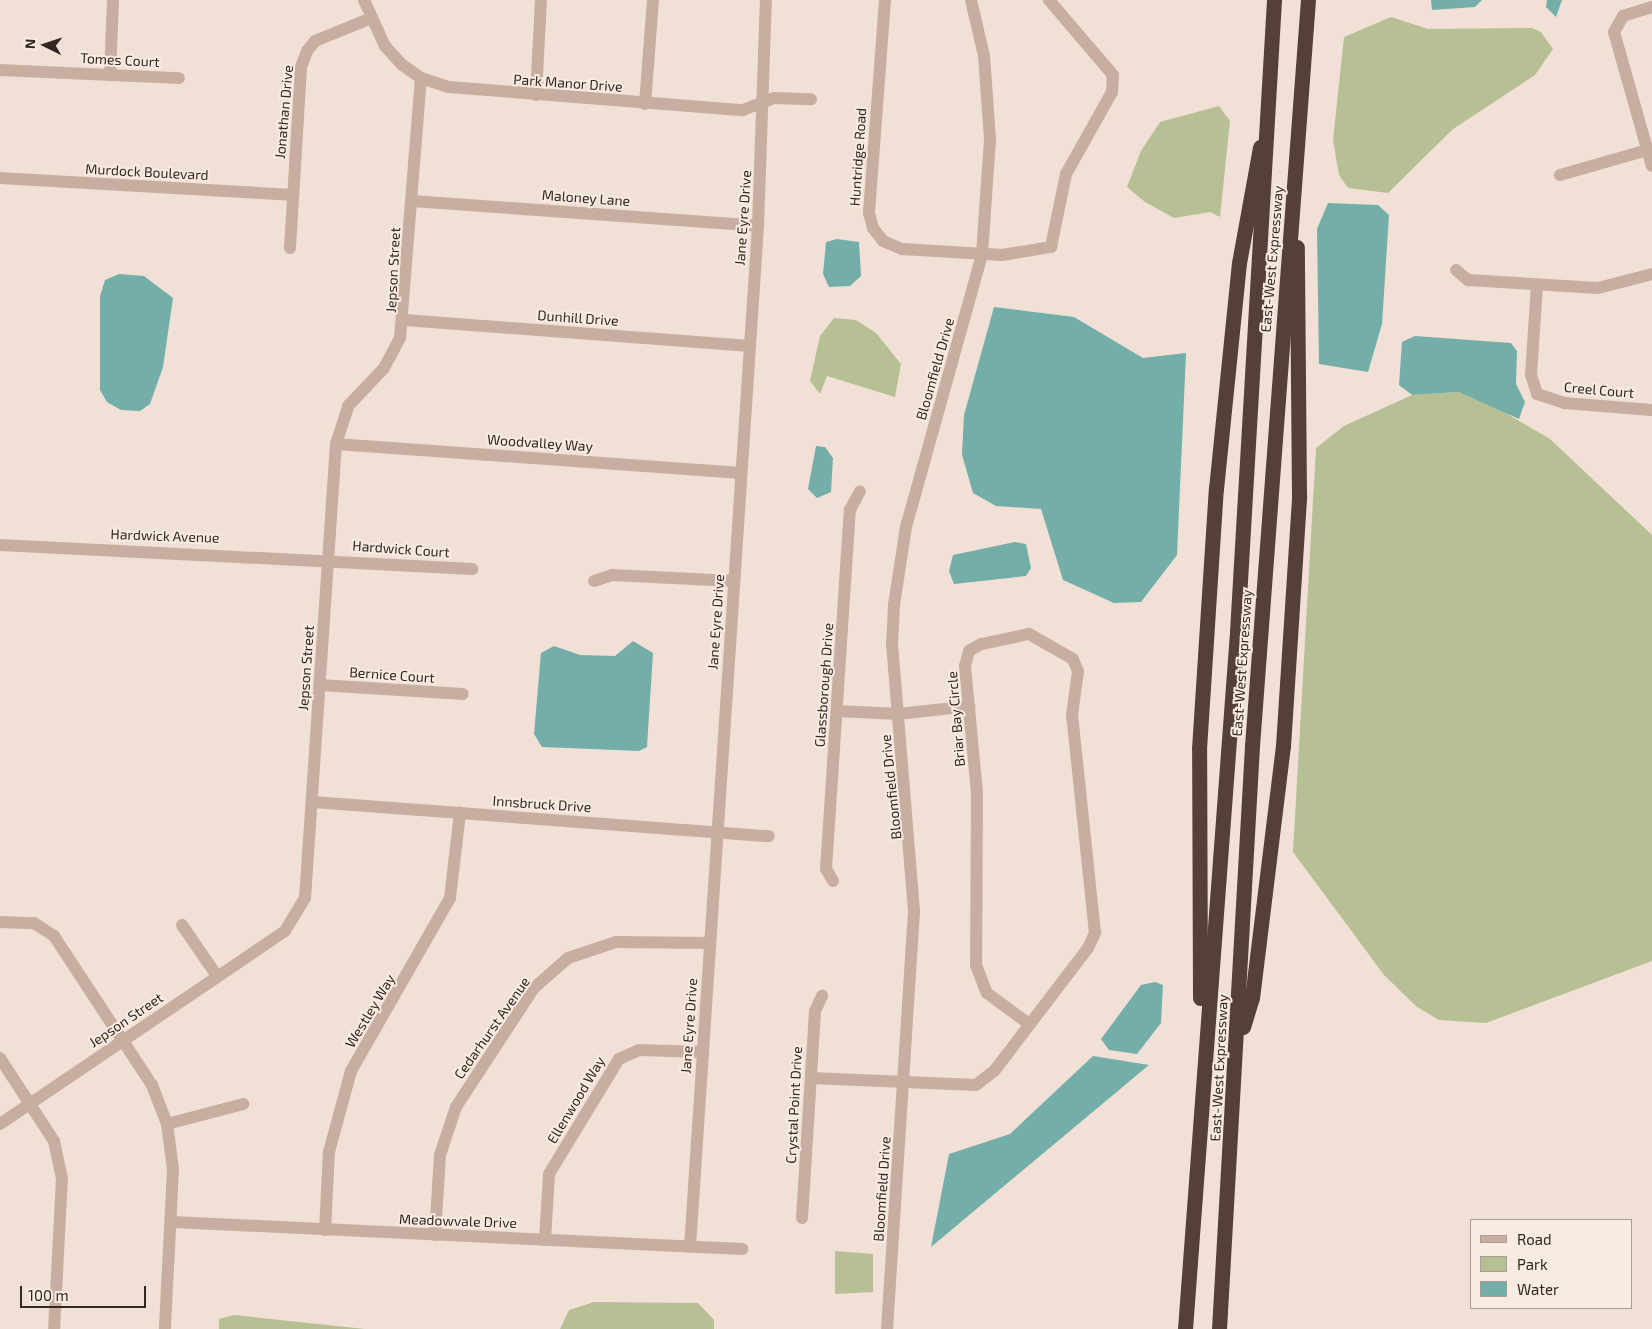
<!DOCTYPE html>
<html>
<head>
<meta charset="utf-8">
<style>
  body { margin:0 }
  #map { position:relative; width:1652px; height:1329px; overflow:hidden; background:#f1e0d5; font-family:"Exo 2",sans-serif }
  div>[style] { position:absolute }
  .green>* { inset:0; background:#b7bf95 }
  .water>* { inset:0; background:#74aea9 }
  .minor>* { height:12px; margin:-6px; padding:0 6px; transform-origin:6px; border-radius:6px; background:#c8aea1 }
  .highway>* { height:15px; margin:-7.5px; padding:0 7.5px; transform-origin:7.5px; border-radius:7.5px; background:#543f3b }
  span { translate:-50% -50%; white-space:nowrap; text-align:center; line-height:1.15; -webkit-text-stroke:4px #f9ebe1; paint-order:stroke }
  .street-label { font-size:14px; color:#332724 }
  .legend { position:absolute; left:1470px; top:1219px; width:162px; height:90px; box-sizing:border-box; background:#f9ebe1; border:1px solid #aa9d95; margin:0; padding:6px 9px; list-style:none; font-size:15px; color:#332724 }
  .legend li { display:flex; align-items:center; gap:10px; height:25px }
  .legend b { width:25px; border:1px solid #aa9d95 }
  .north { position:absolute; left:20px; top:20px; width:50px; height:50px; -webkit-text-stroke:4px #f9ebe1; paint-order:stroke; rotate:274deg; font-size:14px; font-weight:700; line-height:20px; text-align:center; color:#332724 }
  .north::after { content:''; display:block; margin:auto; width:18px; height:22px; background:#332724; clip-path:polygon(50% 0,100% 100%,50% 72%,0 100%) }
  .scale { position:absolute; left:20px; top:1286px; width:126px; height:22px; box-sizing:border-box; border:2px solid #332724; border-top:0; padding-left:6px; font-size:15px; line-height:18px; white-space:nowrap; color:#332724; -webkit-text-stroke:4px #f9ebe1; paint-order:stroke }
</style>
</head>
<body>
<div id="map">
  <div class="green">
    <i style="clip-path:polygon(1391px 17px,1428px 29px,1532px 28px,1541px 32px,1553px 49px,1535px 75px,1453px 129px,1388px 193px,1348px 188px,1339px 175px,1333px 140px,1344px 37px)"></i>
    <i style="clip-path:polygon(1219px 106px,1230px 121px,1220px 217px,1210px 212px,1174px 218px,1145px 202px,1127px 187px,1141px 151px,1160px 122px)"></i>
    <i style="clip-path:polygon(834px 318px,856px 320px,876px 333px,901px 364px,895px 397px,827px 376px,820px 394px,810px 381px,820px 336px)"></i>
    <i style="clip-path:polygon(1459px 392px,1480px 398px,1550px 439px,1652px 535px,1652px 961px,1486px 1023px,1439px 1020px,1417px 1007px,1384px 975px,1293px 852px,1316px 448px,1344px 426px,1412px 395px)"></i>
    <i style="clip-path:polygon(835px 1251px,873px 1254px,873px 1292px,835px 1294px)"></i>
    <i style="clip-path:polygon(594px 1302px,698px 1303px,714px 1320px,714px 1329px,560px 1329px,569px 1310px)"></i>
    <i style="clip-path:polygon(234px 1315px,365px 1329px,219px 1329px,219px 1319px)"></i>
  </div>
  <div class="water">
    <i style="clip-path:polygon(1431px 0,1482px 0,1475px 7px,1432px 10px)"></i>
    <i style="clip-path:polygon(1547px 0,1562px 0,1556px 17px,1546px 7px)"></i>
    <i style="clip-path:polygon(1328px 203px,1378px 205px,1389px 215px,1382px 324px,1368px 372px,1319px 364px,1317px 229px)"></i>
    <i style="clip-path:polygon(837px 239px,859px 242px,861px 276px,850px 286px,829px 287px,823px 274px,826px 242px)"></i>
    <i style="clip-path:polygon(119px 274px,144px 276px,173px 298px,163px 367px,150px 404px,140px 411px,121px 410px,107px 402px,100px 390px,100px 296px,105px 280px)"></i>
    <i style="clip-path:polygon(994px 307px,1074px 317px,1143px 358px,1186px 353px,1177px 555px,1141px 602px,1114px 603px,1063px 580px,1041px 509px,996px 506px,973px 493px,962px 455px,964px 415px)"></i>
    <i style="clip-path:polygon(1415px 336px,1511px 343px,1517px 351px,1516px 384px,1525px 402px,1519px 419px,1459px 392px,1412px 395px,1399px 385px,1402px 342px)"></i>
    <i style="clip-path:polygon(816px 446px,825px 447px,833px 458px,831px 492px,817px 498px,808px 489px)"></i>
    <i style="clip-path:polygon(1015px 542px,1026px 544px,1031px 568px,1026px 576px,954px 584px,949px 571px,953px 555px)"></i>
    <i style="clip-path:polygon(633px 641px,653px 653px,647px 747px,639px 751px,542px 747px,534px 734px,541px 653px,554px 646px,580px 655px,615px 656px)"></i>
    <i style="clip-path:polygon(1155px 982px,1163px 985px,1161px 1023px,1137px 1054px,1109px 1050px,1101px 1039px,1141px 985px)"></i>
    <i style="clip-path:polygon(1093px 1056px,1149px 1065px,931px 1247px,949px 1154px,1010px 1134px)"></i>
  </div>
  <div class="minor">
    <i style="left:364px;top:0;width:51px;rotate:65.5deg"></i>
    <i style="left:385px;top:46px;width:24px;rotate:48deg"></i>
    <i style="left:401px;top:64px;width:24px;rotate:35deg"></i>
    <i style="left:421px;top:78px;width:29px;rotate:18deg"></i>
    <i style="left:449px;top:87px;width:295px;rotate:4.5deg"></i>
    <i style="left:743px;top:110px;width:33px;rotate:-21deg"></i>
    <i style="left:774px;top:98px;width:37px;rotate:2deg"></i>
    <i style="left:885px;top:0;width:214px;rotate:94.3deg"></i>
    <i style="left:869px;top:213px;width:16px;rotate:75deg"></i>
    <i style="left:873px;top:228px;width:16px;rotate:52deg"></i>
    <i style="left:883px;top:241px;width:21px;rotate:23deg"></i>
    <i style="left:902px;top:249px;width:100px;rotate:3.4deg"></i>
    <i style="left:1002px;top:255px;width:50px;rotate:-9.3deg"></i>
    <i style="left:1051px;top:247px;width:75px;rotate:-78.4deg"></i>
    <i style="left:1066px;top:174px;width:94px;rotate:-60.7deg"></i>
    <i style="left:1112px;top:92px;width:17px;rotate:-87deg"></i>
    <i style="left:1113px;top:75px;width:99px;rotate:-130.5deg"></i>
    <i style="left:1652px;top:7px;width:30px;rotate:163deg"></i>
    <i style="left:1623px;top:16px;width:18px;rotate:119deg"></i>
    <i style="left:1614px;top:32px;width:139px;rotate:74.2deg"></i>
    <i style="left:0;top:70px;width:179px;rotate:2.6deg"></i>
    <i style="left:110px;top:75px;width:75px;rotate:-87.7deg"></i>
    <i style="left:536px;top:95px;width:95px;rotate:-87deg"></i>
    <i style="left:645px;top:104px;width:104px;rotate:-85.6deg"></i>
    <i style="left:1560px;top:175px;width:91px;rotate:-15.9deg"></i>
    <i style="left:0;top:178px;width:293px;rotate:3.3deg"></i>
    <i style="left:412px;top:201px;width:347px;rotate:4.1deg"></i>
    <i style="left:290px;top:248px;width:181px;rotate:-86.5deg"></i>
    <i style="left:301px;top:67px;width:17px;rotate:-69deg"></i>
    <i style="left:307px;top:51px;width:13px;rotate:-51deg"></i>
    <i style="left:315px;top:41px;width:58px;rotate:-22.2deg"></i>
    <i style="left:1456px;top:270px;width:16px;rotate:40deg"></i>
    <i style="left:1468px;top:280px;width:130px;rotate:3.5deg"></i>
    <i style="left:1598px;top:288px;width:56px;rotate:-14.5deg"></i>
    <i style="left:1537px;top:285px;width:90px;rotate:93.8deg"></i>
    <i style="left:1531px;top:375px;width:20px;rotate:72deg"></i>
    <i style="left:1537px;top:394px;width:28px;rotate:18deg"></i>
    <i style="left:1564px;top:403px;width:88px;rotate:4.5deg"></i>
    <i style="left:405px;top:320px;width:346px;rotate:4.3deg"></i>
    <i style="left:336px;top:444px;width:406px;rotate:4.1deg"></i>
    <i style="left:0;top:545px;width:473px;rotate:2.9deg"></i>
    <i style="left:594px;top:581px;width:19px;rotate:-18deg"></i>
    <i style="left:612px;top:575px;width:121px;rotate:2.8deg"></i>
    <i style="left:320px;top:685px;width:143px;rotate:3.6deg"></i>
    <i style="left:837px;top:711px;width:61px;rotate:2.8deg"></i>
    <i style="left:898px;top:714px;width:72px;rotate:-6.3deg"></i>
    <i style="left:313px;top:802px;width:457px;rotate:4.3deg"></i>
    <i style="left:833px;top:881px;width:14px;rotate:-120deg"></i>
    <i style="left:826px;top:869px;width:360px;rotate:-86.2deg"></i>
    <i style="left:850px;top:510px;width:21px;rotate:-62deg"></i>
    <i style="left:0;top:922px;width:34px;rotate:2deg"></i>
    <i style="left:34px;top:923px;width:24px;rotate:33deg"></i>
    <i style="left:54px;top:936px;width:178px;rotate:56.7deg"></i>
    <i style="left:152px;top:1085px;width:42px;rotate:69deg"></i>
    <i style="left:167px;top:1124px;width:45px;rotate:82.4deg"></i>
    <i style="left:173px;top:1169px;width:160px;rotate:92.9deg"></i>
    <i style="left:182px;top:925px;width:62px;rotate:55.5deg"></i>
    <i style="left:0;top:1058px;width:99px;rotate:57deg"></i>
    <i style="left:54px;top:1141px;width:38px;rotate:78deg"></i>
    <i style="left:62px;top:1178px;width:151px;rotate:93deg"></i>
    <i style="left:811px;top:1078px;width:165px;rotate:2.4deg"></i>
    <i style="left:976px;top:1085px;width:24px;rotate:-38deg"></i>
    <i style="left:995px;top:1070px;width:153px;rotate:-52.7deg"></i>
    <i style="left:1088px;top:948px;width:17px;rotate:-65deg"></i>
    <i style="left:1095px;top:933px;width:219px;rotate:-96deg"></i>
    <i style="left:1072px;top:715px;width:44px;rotate:-82.2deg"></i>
    <i style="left:1078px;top:671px;width:13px;rotate:-113deg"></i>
    <i style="left:1073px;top:659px;width:51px;rotate:-150.4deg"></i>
    <i style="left:1029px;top:634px;width:49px;rotate:168.2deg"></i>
    <i style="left:981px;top:644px;width:14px;rotate:150deg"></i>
    <i style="left:969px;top:651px;width:16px;rotate:105deg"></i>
    <i style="left:965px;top:666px;width:127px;rotate:84.6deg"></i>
    <i style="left:977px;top:792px;width:173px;rotate:90.3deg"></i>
    <i style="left:976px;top:965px;width:30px;rotate:69deg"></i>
    <i style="left:987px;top:993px;width:52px;rotate:36.4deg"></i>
    <i style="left:0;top:1124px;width:344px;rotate:-34.1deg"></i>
    <i style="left:285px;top:931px;width:39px;rotate:-59deg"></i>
    <i style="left:305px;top:898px;width:455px;rotate:-86.1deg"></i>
    <i style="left:336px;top:444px;width:40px;rotate:-72deg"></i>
    <i style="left:348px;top:406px;width:52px;rotate:-46.5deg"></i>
    <i style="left:384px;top:368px;width:34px;rotate:-62deg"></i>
    <i style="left:400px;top:338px;width:261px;rotate:-85.4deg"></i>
    <i style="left:167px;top:1124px;width:79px;rotate:-14.7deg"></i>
    <i style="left:802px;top:1218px;width:207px;rotate:-86.4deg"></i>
    <i style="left:815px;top:1011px;width:17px;rotate:-65deg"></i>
    <i style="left:173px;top:1222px;width:570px;rotate:2.72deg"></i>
    <i style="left:325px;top:1230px;width:78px;rotate:-87.1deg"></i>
    <i style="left:329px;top:1152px;width:84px;rotate:-74.8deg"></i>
    <i style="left:351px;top:1071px;width:199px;rotate:-60.2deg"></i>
    <i style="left:450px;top:898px;width:86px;rotate:-83.3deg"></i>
    <i style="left:435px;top:1235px;width:80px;rotate:-86.4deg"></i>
    <i style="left:440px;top:1155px;width:51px;rotate:-71.6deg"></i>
    <i style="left:456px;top:1107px;width:142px;rotate:-56.8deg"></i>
    <i style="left:534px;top:988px;width:45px;rotate:-41.4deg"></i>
    <i style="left:568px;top:958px;width:51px;rotate:-18.4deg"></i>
    <i style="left:616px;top:942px;width:94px;rotate:0.6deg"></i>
    <i style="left:545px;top:1240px;width:66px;rotate:-86.5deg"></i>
    <i style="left:549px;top:1174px;width:135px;rotate:-58.7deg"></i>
    <i style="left:619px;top:1059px;width:22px;rotate:-24deg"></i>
    <i style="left:639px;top:1050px;width:64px;rotate:1.8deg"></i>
    <i style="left:690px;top:1247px;width:1023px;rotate:-86.19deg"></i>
    <i style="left:758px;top:226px;width:226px;rotate:-88deg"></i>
    <i style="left:887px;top:1329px;width:419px;rotate:-86.3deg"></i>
    <i style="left:914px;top:911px;width:266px;rotate:-94.7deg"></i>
    <i style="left:892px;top:646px;width:41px;rotate:-87.2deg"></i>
    <i style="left:894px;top:605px;width:79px;rotate:-81.3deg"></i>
    <i style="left:906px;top:527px;width:283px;rotate:-74.4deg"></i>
    <i style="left:982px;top:254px;width:115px;rotate:-86deg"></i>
    <i style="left:990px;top:139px;width:83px;rotate:-94.1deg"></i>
    <i style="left:984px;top:56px;width:57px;rotate:-103.1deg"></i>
  </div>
  <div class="highway">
    <i style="left:1200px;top:998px;width:249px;rotate:-90.2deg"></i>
    <i style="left:1199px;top:749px;width:261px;rotate:-86.3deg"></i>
    <i style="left:1216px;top:489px;width:227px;rotate:-84.2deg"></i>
    <i style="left:1239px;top:263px;width:118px;rotate:-79.7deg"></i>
    <i style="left:1243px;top:1027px;width:30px;rotate:-73deg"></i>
    <i style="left:1252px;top:998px;width:254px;rotate:-83deg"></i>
    <i style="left:1283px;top:746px;width:251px;rotate:-86.3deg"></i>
    <i style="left:1299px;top:496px;width:249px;rotate:-90.5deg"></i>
    <i style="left:1185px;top:1329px;width:699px;rotate:-85.73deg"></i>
    <i style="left:1237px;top:632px;width:633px;rotate:-86.65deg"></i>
    <i style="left:1219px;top:1329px;width:584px;rotate:-86.76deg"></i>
    <i style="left:1252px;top:746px;width:748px;rotate:-85.71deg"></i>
  </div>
  <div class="street-label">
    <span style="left:120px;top:60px;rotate:3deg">Tomes Court</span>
    <span style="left:568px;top:83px;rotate:4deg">Park Manor Drive</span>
    <span style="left:284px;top:112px;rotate:-85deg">Jonathan Drive</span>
    <span style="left:858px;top:157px;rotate:-86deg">Huntridge Road</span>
    <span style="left:147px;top:172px;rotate:3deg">Murdock Boulevard</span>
    <span style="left:586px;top:198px;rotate:4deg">Maloney Lane</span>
    <span style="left:743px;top:218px;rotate:-86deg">Jane Eyre Drive</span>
    <span style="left:1272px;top:259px;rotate:-85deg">East-West Expressway</span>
    <span style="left:393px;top:270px;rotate:-87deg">Jepson Street</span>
    <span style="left:578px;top:318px;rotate:4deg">Dunhill Drive</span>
    <span style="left:935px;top:369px;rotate:-74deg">Bloomfield Drive</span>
    <span style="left:1599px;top:390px;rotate:5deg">Creel Court</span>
    <span style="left:540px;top:443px;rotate:4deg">Woodvalley Way</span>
    <span style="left:165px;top:536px;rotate:2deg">Hardwick Avenue</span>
    <span style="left:401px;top:549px;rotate:4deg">Hardwick Court</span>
    <span style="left:716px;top:622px;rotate:-86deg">Jane Eyre Drive</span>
    <span style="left:1242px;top:663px;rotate:-86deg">East-West Expressway</span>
    <span style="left:306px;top:668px;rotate:-86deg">Jepson Street</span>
    <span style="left:392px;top:675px;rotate:4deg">Bernice Court</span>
    <span style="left:824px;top:685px;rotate:-86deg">Glassborough Drive</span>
    <span style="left:956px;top:719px;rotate:-95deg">Briar Bay Circle</span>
    <span style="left:891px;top:787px;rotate:-96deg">Bloomfield Drive</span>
    <span style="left:542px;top:804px;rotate:4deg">Innsbruck Drive</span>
    <span style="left:370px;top:1011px;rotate:-59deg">Westley Way</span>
    <span style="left:126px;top:1020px;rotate:-34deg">Jepson Street</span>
    <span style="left:689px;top:1026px;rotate:-86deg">Jane Eyre Drive</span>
    <span style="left:492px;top:1028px;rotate:-55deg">Cedarhurst Avenue</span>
    <span style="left:1219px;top:1068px;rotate:-87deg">East-West Expressway</span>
    <span style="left:576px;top:1100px;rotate:-59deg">Ellenwood Way</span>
    <span style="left:794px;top:1105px;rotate:-87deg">Crystal Point Drive</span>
    <span style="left:882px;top:1189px;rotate:-86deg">Bloomfield Drive</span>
    <span style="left:458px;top:1221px;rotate:2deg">Meadowvale Drive</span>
  </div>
  <ul class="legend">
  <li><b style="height:6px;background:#c8aea1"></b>Road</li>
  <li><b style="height:14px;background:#b7bf95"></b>Park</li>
  <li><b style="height:14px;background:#74aea9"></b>Water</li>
  </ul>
  <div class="north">N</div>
  <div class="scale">100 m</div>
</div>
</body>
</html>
